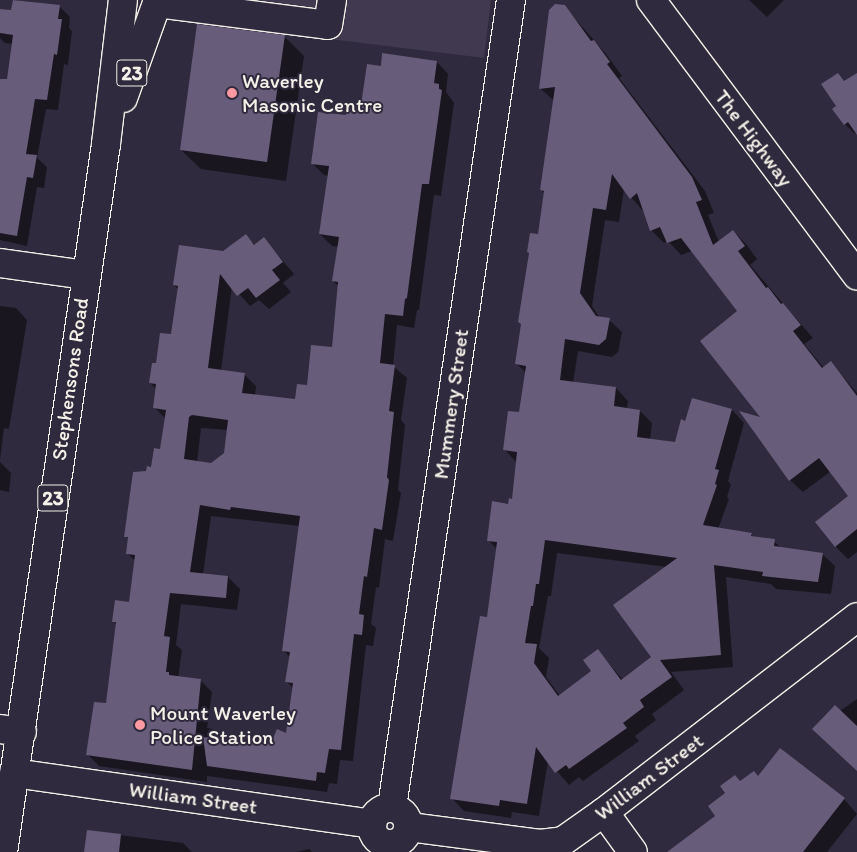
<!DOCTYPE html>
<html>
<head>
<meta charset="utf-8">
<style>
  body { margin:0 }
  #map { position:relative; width:857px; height:852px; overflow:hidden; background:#2f2a3d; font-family:Itim,sans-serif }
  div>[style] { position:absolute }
  .built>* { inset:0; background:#40394f }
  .shadow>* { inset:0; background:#0007 }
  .building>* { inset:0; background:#675c79 }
  .roads { filter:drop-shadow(1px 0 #f4f1e8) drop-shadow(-1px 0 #f4f1e8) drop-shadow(0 1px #f4f1e8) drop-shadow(0 -1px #f4f1e8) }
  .minor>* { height:28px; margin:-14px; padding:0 14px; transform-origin:14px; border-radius:14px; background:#2f2a3d }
  .minor>.ring { margin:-14px; padding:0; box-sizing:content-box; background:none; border:28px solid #2f2a3d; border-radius:50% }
  .major>* { height:28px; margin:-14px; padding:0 14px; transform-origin:14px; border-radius:14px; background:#2f2a3d }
  .dots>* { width:14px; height:14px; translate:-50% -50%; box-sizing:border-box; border:2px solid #2f2a3d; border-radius:50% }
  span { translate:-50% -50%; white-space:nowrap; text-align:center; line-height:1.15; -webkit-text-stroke:4px #2f2a3d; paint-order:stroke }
  .shield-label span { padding:1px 4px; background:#2f2a3d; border:1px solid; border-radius:4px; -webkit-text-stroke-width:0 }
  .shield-label { font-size:20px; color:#f4f1e8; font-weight:700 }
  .poi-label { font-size:21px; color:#f4f1e8 }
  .left { translate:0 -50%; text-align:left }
  .street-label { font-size:21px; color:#f4f1e8 }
</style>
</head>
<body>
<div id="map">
  <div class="built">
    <i style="clip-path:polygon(178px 0,491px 0,484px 58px,175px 20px)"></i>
  </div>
  <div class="shadow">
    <i style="clip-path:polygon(14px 0,59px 6px,70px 17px,69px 28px,72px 31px,68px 65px,64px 64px,58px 110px,46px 109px,37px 158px,47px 167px,44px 188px,37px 187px,27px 246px,0 240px,0 80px,8px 81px,13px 44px,5px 43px,0 38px,0 10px,12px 12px)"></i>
    <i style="clip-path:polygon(749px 0,784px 0,767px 17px)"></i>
    <i style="clip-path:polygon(evenodd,564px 6px,606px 54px,622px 76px,619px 78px,705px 191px,714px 213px,708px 215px,719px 242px,733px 231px,746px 244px,757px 259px,750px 265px,813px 338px,804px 344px,824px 368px,831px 363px,857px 393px,857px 552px,848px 559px,835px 546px,850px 496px,831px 471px,803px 492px,790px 480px,764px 419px,739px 311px,692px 251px,681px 255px,668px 241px,664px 243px,651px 230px,643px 211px,624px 189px,619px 222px,605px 220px,592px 306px,600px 318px,609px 320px,622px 332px,618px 352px,612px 357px,578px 351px,573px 383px,616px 388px,628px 401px,627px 409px,640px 411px,652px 423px,650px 440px,676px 443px,693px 399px,732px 410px,744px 423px,728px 481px,731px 484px,727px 497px,729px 499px,718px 529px,751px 534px,755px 538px,774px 541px,781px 548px,822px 554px,835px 566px,831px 594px,776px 589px,771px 584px,726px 577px,733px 667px,671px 672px,684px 690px,652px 714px,656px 720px,635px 736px,639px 741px,583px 781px,579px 777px,569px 785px,548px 761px,539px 816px,512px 812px,511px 818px,464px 811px,452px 798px,488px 619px,497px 549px,488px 540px,513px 500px,517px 463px,505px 450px,521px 414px,526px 373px,517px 364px,540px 235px,545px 194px,541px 190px,554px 101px,540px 88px,564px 6px,557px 553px,667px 567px,653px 658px,623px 680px,598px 651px,593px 672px,560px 696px,546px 677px,549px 658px,539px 648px,548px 596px,551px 596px,557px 553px)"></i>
    <i style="clip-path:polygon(284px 36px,304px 56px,286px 181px,201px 169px,181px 150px)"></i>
    <i style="clip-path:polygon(evenodd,437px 62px,448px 74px,446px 92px,454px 103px,441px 196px,434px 195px,419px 310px,417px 310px,414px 328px,397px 325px,393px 366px,407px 378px,401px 420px,405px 425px,398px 490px,401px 493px,393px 541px,385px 539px,379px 588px,376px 587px,371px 624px,376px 628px,373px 646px,366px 645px,353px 761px,340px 760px,337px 784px,329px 783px,327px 792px,207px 776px,207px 782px,99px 766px,87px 754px,107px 705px,117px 625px,113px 621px,130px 603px,135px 561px,127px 553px,129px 539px,126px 536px,148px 472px,152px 468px,161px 451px,166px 419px,154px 407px,156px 389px,150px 383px,172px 336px,178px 289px,174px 285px,245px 236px,255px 245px,264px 239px,294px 274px,283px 283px,291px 292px,269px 309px,259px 300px,250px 306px,232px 286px,221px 371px,244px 374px,256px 386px,255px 396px,296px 401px,333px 349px,339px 287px,333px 281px,338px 247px,332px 246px,320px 234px,328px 176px,324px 175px,313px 164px,347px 117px,362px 106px,382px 67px,437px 62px,201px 428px,228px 430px,225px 454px,212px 464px,197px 462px,201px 428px,437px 62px,211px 516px,300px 526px,283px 650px,290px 657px,286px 681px,294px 689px,287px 735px,271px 744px,262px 745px,225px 741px,213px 729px,207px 728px,212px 692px,200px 680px,178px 678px,182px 650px,176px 645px,181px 604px,237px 610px,240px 589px,228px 577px,203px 575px,211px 516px)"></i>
    <i style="clip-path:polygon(838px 75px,845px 82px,857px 81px,857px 132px,855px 134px,845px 124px)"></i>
    <i style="clip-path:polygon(0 306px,16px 308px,27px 320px,9px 429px,4px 428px,0 460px)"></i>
    <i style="clip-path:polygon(0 462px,11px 473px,9px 492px,0 490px)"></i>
    <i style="clip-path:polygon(857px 699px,857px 770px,840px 711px)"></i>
    <i style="clip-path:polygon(759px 777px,844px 799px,857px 814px,827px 852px,672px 852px,717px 816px,741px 782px)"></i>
    <i style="clip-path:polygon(88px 831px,183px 843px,192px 852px,85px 852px)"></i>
    <i style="clip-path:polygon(309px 849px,312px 852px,297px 852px)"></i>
  </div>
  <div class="building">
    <i style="clip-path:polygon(13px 0,60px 5px,58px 19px,62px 19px,57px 55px,54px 54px,47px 100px,35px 99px,26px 154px,37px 155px,33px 178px,27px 177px,17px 236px,0 233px,0 79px,7px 79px,13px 35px,0 33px,0 9px,11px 10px)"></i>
    <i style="clip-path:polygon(evenodd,555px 4px,565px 5px,591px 41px,594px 40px,610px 62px,607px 64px,692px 177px,702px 200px,696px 202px,713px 245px,733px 230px,745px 246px,738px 251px,766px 288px,768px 287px,781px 304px,783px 303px,801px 325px,793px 331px,822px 368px,831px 361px,857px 396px,857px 529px,835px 547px,815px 522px,848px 496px,819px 458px,789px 481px,777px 464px,739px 411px,760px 417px,700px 341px,737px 311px,681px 238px,667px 243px,660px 227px,650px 231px,637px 193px,630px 199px,612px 174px,606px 210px,593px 208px,580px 293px,596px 316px,610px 318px,606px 339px,599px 345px,565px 339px,560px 380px,616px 387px,614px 406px,640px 410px,637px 437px,675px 442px,681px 419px,685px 421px,692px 398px,732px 409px,715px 469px,719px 470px,715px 484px,717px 485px,703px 525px,752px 533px,751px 536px,775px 539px,774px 546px,823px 553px,818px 582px,762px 576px,763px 572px,714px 565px,721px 655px,660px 660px,672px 677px,640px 700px,644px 707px,623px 723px,627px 728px,569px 769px,566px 765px,555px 773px,536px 747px,527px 804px,500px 800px,499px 806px,450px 799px,480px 616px,487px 617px,497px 542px,487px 541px,492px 501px,508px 504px,509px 498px,512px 499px,517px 452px,503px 450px,508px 411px,519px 412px,526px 366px,515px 364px,521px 324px,518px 322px,529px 253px,527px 252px,530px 233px,538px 234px,544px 191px,540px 190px,555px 87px,539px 89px,549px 10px,555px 4px,545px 540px,677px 558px,613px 605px,651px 657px,621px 680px,598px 649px,583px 660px,591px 671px,558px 696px,534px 663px,537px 644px,525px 643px,531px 606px,533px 606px,536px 584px,539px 584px,545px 540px)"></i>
    <i style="clip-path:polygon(197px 24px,285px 35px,267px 162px,180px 150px)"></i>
    <i style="clip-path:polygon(evenodd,382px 53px,437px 61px,434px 83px,439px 84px,439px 89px,442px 90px,429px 184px,422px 184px,407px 298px,405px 299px,403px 316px,385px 314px,380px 363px,395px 365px,389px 411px,394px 412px,387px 477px,389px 480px,382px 530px,374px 528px,367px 577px,364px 576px,359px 614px,364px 615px,362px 635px,354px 634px,341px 750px,329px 749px,325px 773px,317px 772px,316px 781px,207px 766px,203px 737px,261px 744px,261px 741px,271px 743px,277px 729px,286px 733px,293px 683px,285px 682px,290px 652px,282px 651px,300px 516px,231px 507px,230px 510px,200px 505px,190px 572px,228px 576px,226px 598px,170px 593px,164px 636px,170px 637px,166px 672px,169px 672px,169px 675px,201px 679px,192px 770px,86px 755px,94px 702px,106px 703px,116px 622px,112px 622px,115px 600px,129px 602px,135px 555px,126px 554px,128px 537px,124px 537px,133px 472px,146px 471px,147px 466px,151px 467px,154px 448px,160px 449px,166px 410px,153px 408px,156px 384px,149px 383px,152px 363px,156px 363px,160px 333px,171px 334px,178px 286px,173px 285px,179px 245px,223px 251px,246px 234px,254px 245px,264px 237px,283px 262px,272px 270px,280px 280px,256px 298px,248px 288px,237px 296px,220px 274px,208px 368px,245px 373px,242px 393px,295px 399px,297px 384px,307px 385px,311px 345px,332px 347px,338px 282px,332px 281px,339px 237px,319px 234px,329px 166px,311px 164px,318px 112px,346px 115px,347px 103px,361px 105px,367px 64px,381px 66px,382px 53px,192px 415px,228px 420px,224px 453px,211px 463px,184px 459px,189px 417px,192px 415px)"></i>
    <i style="clip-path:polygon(838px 73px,844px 81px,857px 73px,857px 135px,848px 122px,844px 125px,832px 109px,836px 106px,821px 84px)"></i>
    <i style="clip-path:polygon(835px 705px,857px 726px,857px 771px,812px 729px)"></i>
    <i style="clip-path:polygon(780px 748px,845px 798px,803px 852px,667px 852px,715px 816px,708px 806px,725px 793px,720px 786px,735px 775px,740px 781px,754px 771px,758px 776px)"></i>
    <i style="clip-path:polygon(87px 830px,121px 834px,119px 852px,84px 852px)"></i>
  </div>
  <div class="roads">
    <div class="minor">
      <i style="left:651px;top:0;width:344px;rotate:53.2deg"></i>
      <i style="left:157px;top:3px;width:172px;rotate:7.3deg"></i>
      <i style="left:328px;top:25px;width:25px;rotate:-81deg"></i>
      <i style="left:0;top:263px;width:86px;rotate:8deg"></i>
      <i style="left:0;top:729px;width:22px;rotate:8deg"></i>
      <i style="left:14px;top:773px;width:362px;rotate:8.1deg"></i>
      <i style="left:392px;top:807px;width:816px;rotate:-81.61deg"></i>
      <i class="ring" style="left:372px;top:808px;width:8px;height:8px"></i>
      <i style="left:604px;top:812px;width:49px;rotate:54.1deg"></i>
      <i style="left:409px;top:827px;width:132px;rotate:7.4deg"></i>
      <i style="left:540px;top:844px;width:23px;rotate:-7deg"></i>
      <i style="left:563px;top:841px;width:50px;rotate:-35.3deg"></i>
      <i style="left:604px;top:812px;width:319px;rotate:-37.6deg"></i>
    </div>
    <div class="major">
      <i style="left:123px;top:98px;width:104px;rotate:-70.3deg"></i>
      <i style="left:3px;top:852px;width:715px;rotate:-81.72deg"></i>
      <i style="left:106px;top:144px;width:145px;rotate:-83.3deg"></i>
    </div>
  </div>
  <div class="dots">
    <i style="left:232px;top:93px;background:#ff9aa2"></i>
    <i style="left:140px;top:725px;background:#ff9aa2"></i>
  </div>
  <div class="shield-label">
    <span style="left:132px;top:73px">23</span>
    <span style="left:53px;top:498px">23</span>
  </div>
  <div class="poi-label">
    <span class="left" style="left:242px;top:93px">Waverley<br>Masonic Centre</span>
    <span class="left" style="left:150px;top:725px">Mount Waverley<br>Police Station</span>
  </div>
  <div class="street-label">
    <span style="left:754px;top:138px;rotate:53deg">The Highway</span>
    <span style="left:70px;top:379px;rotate:-82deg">Stephensons Road</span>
    <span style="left:451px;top:404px;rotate:-82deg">Mummery Street</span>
    <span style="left:649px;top:777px;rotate:-37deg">William Street</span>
    <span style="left:193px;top:798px;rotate:8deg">William Street</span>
  </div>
</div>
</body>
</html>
